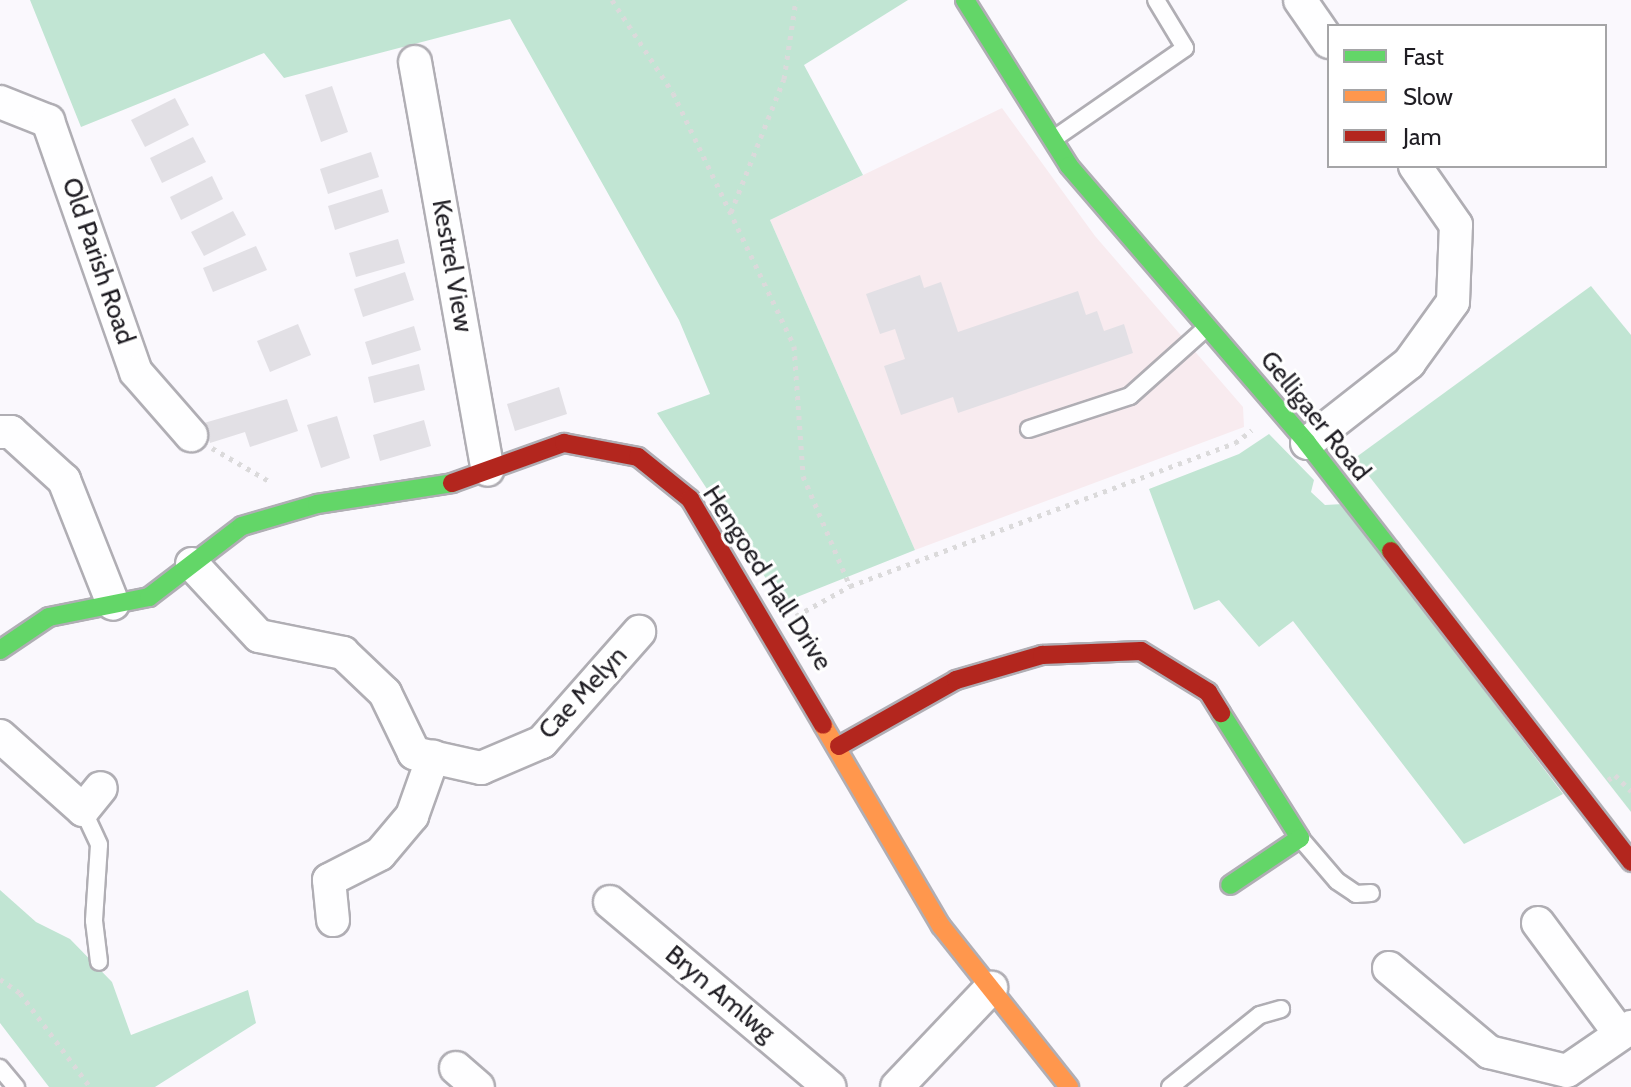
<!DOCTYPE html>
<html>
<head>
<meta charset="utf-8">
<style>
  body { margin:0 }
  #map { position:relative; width:1631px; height:1087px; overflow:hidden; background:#faf8fd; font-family:Cabin,sans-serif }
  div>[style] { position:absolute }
  .education>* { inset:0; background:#f8ebef }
  .green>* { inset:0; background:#c1e5d3 }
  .building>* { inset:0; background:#e2e0e5 }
  .path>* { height:5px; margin-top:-2.5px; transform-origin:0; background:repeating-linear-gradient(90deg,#dbdadb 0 4px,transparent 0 10px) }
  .roads { filter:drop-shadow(2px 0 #b0aeb4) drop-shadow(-2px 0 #b0aeb4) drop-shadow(0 2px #b0aeb4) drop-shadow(0 -2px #b0aeb4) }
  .lane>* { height:16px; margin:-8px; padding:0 8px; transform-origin:8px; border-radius:8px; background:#fefeff }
  .street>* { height:32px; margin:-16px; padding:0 16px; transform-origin:16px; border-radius:16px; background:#fefeff }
  .fast>* { height:18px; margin:-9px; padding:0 9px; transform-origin:9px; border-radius:9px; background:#63d668 }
  .slow>* { height:18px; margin:-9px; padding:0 9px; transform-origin:9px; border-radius:9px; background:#ff974d }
  .jam>* { height:18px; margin:-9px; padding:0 9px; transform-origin:9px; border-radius:9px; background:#b3261e }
  span { translate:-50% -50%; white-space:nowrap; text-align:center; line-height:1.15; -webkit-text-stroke:6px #fff; paint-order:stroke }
  .street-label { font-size:26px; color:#1f1d23 }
  .legend { position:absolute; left:1327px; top:24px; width:280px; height:144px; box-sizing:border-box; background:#fff; border:2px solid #a5a5a7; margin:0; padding:10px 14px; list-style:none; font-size:24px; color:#1f1d23 }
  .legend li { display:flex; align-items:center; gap:16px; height:40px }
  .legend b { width:40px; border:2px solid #a5a5a7 }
</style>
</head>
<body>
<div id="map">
  <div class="education">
    <i style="clip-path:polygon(1002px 108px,1095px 236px,1243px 407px,1244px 427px,915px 550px,770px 220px)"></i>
  </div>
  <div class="green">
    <i style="clip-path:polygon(30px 0,908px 0,804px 65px,863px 175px,770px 220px,915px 550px,782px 603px,657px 413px,710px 394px,679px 320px,510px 19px,284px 78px,264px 53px,81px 127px)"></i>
    <i style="clip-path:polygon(1591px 286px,1631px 335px,1631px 812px,1355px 458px)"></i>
    <i style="clip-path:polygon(1269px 434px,1314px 480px,1311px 492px,1325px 505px,1343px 504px,1563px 794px,1464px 844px,1293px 621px,1259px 647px,1219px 600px,1194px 610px,1149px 489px,1239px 454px)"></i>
    <i style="clip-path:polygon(0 890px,36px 922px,70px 939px,112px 982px,131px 1035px,248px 990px,256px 1023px,155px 1087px,49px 1087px,0 1023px)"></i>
  </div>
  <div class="building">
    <i style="clip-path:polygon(332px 86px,348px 132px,321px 142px,305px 95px)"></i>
    <i style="clip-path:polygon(175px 98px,189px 125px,145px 147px,131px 120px)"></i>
    <i style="clip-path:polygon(193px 137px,206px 162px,162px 183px,150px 158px)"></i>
    <i style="clip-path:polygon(371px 152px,379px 177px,328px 194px,320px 169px)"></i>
    <i style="clip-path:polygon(212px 176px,223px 199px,181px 220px,170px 197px)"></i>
    <i style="clip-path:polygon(382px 189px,389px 212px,335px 230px,328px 206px)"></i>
    <i style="clip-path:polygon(233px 211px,246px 235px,204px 256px,191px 232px)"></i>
    <i style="clip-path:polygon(398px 239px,405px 263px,356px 277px,349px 253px)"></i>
    <i style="clip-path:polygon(256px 246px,267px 270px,213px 292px,203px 268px)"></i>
    <i style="clip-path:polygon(405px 272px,414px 300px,363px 317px,354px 289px)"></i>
    <i style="clip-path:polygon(920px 275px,924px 288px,941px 282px,958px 332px,1078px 291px,1086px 315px,1097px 311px,1104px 331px,1124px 324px,1133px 353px,958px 413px,953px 397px,901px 415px,884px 366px,905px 359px,895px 329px,880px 334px,866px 294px)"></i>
    <i style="clip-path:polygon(298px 324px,311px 355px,270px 372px,257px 341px)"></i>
    <i style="clip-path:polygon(414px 326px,421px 350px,372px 365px,365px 342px)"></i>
    <i style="clip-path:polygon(419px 364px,425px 390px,374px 403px,368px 377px)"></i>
    <i style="clip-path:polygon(559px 387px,567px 414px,515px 431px,507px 404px)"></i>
    <i style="clip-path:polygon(287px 399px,298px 431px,250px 447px,245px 432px,210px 443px,204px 423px)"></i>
    <i style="clip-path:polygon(337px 416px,350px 458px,321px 468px,307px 425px)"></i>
    <i style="clip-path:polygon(424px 420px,431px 446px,380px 461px,373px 435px)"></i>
  </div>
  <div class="path">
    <i style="left:612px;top:0;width:111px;rotate:56.7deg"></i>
    <i style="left:673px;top:93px;width:280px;rotate:64.4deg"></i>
    <i style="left:794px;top:346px;width:130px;rotate:86deg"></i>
    <i style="left:803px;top:476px;width:120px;rotate:66.9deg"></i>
    <i style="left:731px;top:212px;width:143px;rotate:-68.3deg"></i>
    <i style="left:784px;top:79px;width:80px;rotate:-81.4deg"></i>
    <i style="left:212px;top:448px;width:66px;rotate:30.1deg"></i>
    <i style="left:796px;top:616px;width:62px;rotate:-29.1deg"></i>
    <i style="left:850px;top:586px;width:411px;rotate:-20.4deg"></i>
    <i style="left:1235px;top:443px;width:21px;rotate:-37deg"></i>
    <i style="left:1608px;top:780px;width:9px;rotate:-36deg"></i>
    <i style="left:1615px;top:775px;width:23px;rotate:45deg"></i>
    <i style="left:0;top:979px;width:24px;rotate:35deg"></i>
    <i style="left:20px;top:993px;width:117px;rotate:53.3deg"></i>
  </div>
  <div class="roads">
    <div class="lane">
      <i style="left:1055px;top:138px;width:158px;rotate:-34.7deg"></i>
      <i style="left:1185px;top:48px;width:56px;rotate:-121.1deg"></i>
      <i style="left:1029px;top:429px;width:106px;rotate:-18.1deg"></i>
      <i style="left:1130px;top:396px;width:102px;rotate:-41.8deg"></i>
      <i style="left:83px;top:810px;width:38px;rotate:65deg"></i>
      <i style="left:99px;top:845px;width:76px;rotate:93.8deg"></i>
      <i style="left:94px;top:921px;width:41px;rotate:83deg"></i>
      <i style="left:1301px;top:839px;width:55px;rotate:49.4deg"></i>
      <i style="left:1337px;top:881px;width:23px;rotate:34deg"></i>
      <i style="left:1356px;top:894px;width:15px;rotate:-4deg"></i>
      <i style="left:0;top:1068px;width:25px;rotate:50deg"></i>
      <i style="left:1170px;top:1087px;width:115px;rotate:-38.7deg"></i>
      <i style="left:1260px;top:1015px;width:22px;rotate:-16deg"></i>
    </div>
    <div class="street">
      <i style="left:1300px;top:0;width:51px;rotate:55.4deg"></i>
      <i style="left:415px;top:62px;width:414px;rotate:79.9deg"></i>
      <i style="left:0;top:102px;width:52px;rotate:21.6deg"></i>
      <i style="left:48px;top:121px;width:266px;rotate:70.7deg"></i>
      <i style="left:136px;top:372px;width:84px;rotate:48.9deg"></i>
      <i style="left:0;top:432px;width:11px"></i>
      <i style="left:11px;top:432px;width:72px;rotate:42.2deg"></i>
      <i style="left:64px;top:480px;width:133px;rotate:68.4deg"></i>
      <i style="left:1307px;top:443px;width:130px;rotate:-38.1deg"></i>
      <i style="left:1409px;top:363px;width:75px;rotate:-54.2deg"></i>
      <i style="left:1453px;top:302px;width:77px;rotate:-87.8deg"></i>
      <i style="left:1456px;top:225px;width:72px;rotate:-124.8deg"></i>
      <i style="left:192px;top:564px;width:98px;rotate:47.1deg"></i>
      <i style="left:259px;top:636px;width:86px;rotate:11.4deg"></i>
      <i style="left:343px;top:653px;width:58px;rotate:43.6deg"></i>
      <i style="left:385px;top:693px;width:67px;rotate:64.2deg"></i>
      <i style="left:414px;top:753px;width:69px;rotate:12.6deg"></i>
      <i style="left:481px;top:768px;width:66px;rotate:-23.1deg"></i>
      <i style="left:542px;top:742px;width:147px;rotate:-48.6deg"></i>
      <i style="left:0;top:736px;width:111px;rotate:41.7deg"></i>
      <i style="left:83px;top:810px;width:28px;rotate:-51deg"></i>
      <i style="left:610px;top:902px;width:287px;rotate:40.1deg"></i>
      <i style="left:333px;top:920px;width:40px;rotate:-95.7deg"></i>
      <i style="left:329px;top:880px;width:57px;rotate:-27deg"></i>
      <i style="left:380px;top:854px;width:50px;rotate:-49.9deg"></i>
      <i style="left:412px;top:816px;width:63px;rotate:-70.4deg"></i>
      <i style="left:1538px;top:923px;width:138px;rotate:53.5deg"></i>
      <i style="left:1389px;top:968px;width:131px;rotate:40deg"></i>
      <i style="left:1489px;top:1052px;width:80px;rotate:13.7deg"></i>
      <i style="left:1567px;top:1071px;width:78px;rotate:-34.5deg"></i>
      <i style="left:456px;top:1068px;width:29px;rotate:41deg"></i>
      <i style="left:897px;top:1087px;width:137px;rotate:-46.5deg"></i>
    </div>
    <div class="fast">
      <i style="left:965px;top:0;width:196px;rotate:57.9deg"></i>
      <i style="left:1069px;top:166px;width:365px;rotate:49.3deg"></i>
      <i style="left:1307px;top:443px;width:137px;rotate:52.1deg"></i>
      <i style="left:0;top:650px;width:59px;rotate:-34deg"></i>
      <i style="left:49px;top:617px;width:102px;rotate:-11.3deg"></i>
      <i style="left:149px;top:597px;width:117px;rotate:-37.4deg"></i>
      <i style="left:242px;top:526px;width:78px;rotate:-16.3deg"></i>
      <i style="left:317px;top:504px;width:137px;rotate:-8.8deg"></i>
      <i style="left:1221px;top:713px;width:148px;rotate:57.7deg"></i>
      <i style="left:1300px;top:838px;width:84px;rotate:146.1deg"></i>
    </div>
    <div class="slow">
      <i style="left:823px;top:725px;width:233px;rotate:59.6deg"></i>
      <i style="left:941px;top:926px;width:206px;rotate:51.5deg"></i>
    </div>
    <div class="jam">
      <i style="left:452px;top:483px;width:119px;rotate:-19.7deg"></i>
      <i style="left:564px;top:443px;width:75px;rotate:10.7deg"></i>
      <i style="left:638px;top:457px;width:67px;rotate:38.9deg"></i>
      <i style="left:690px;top:499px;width:262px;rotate:59.5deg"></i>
      <i style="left:1391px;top:551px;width:393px;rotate:52.3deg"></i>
      <i style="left:839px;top:746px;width:134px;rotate:-29.4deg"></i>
      <i style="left:956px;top:680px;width:90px;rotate:-16.2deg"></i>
      <i style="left:1042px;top:655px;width:99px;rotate:-2.3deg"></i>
      <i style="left:1141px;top:651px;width:79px;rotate:31.5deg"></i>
      <i style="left:1208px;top:692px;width:25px;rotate:58deg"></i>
    </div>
  </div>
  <div class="street-label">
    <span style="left:98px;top:261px;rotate:71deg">Old Parish Road</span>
    <span style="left:452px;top:266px;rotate:80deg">Kestrel View</span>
    <span style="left:1315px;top:416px;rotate:51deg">Gelligaer Road</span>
    <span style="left:767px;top:578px;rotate:57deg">Hengoed Hall Drive</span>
    <span style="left:583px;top:693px;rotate:-47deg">Cae Melyn</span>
    <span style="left:720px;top:994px;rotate:40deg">Bryn Amlwg</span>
  </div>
  <ul class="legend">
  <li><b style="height:10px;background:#63d668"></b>Fast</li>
  <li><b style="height:10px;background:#ff974d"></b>Slow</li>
  <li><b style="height:10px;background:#b3261e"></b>Jam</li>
  </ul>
</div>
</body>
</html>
